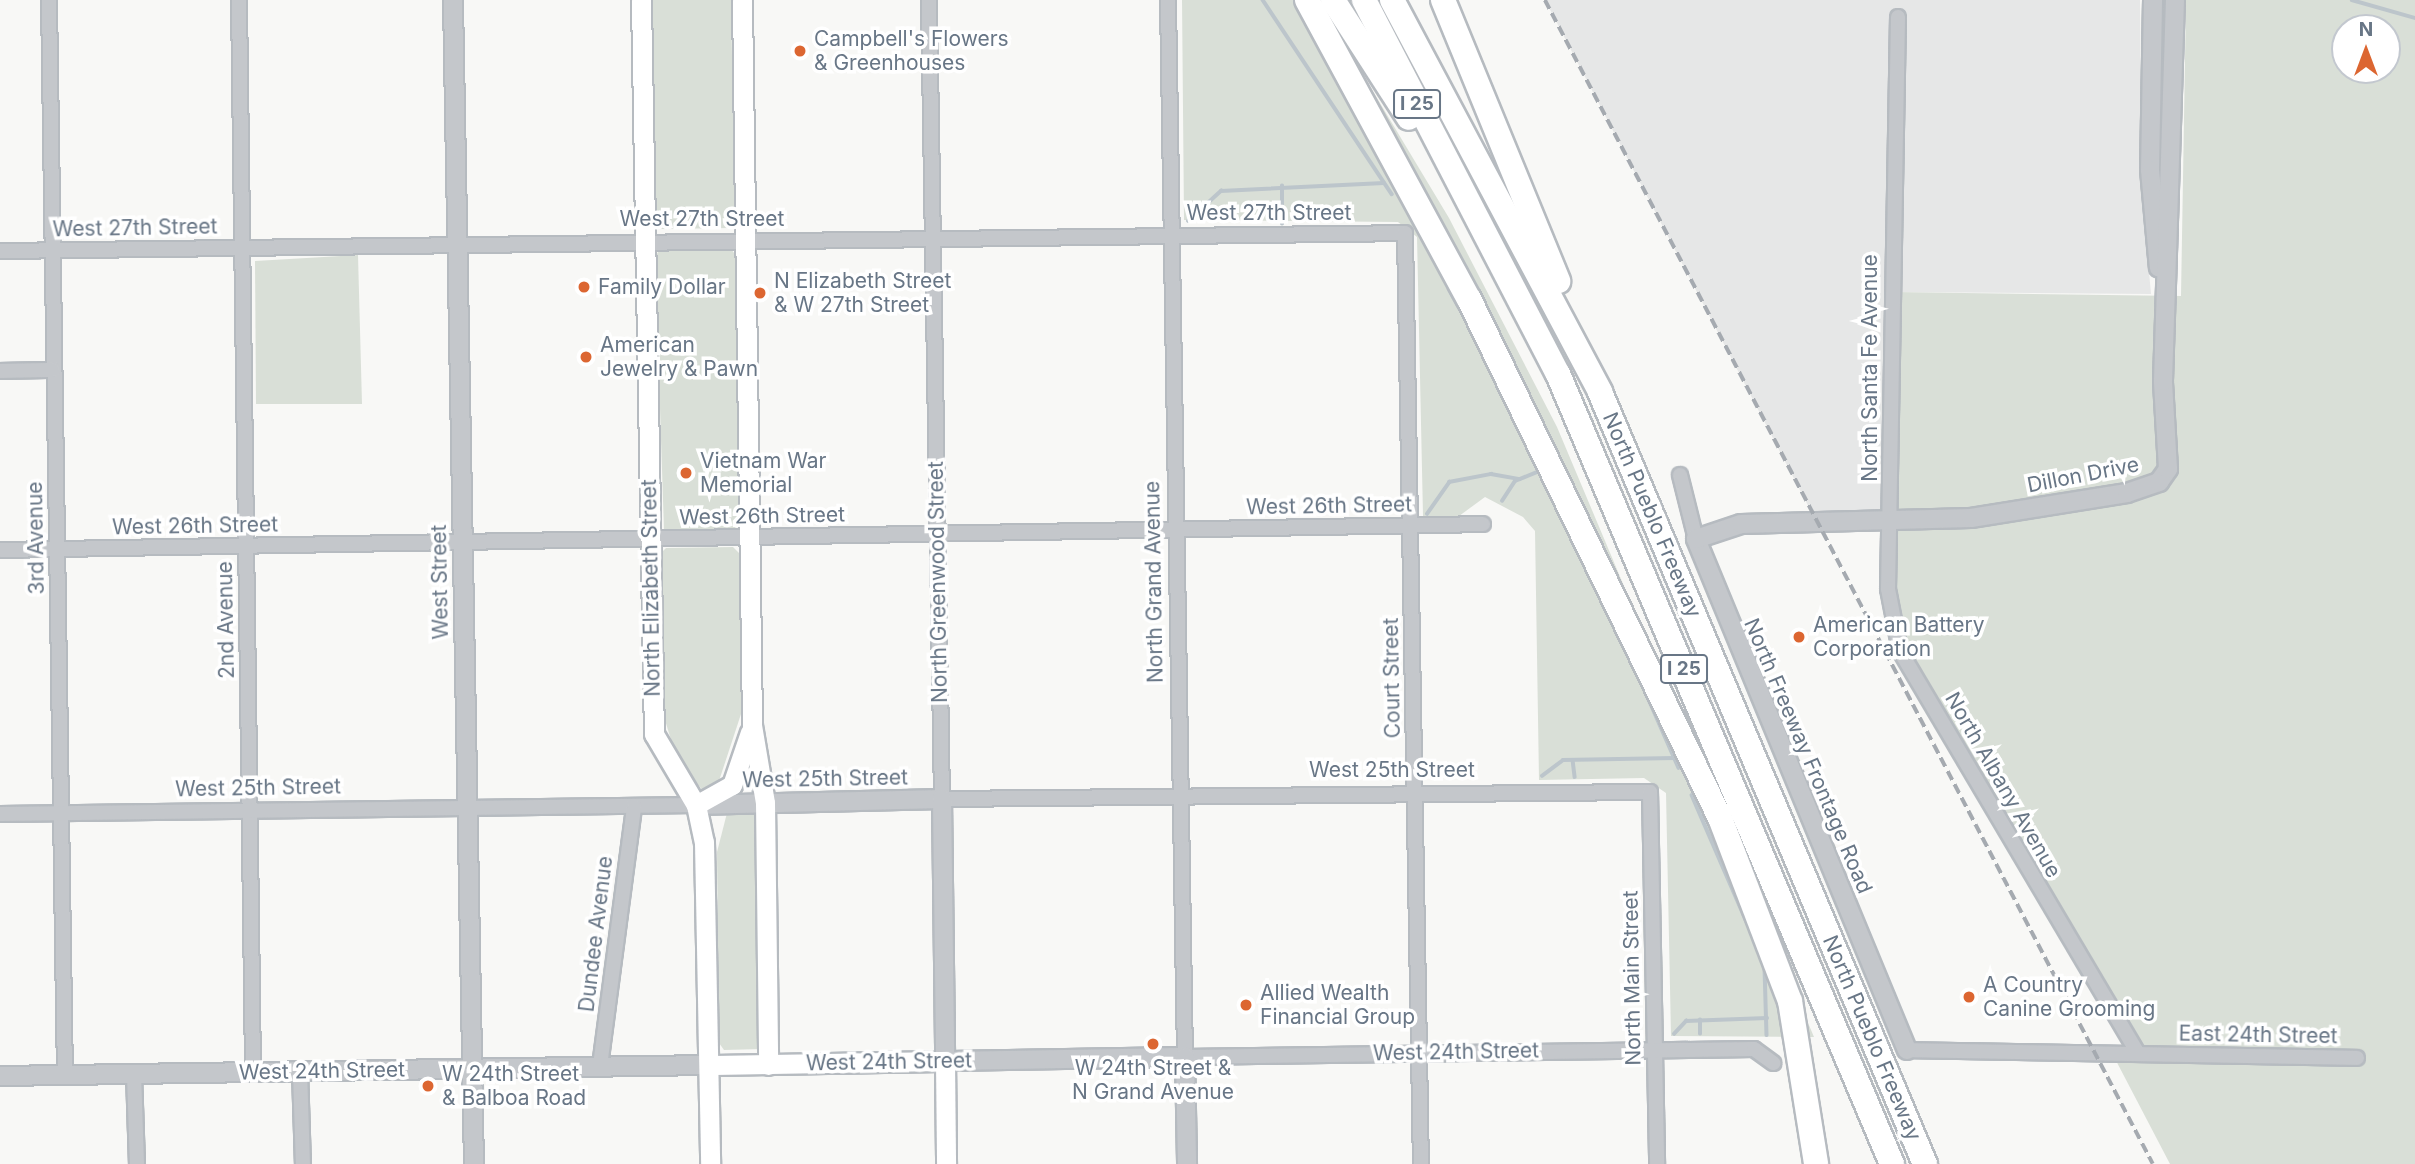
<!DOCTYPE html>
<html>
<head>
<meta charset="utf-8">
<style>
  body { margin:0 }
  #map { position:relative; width:2415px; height:1164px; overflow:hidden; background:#f8f8f6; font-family:Inter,sans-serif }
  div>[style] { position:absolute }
  .built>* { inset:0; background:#e6e7e7 }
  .green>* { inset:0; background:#d9dfd7 }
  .stream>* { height:3.5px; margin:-1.75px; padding:0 1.75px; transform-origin:1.75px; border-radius:1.75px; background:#bcc5cb }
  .roads { filter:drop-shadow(2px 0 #b6bbc0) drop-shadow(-2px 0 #b6bbc0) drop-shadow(0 2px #b6bbc0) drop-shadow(0 -2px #b6bbc0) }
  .minor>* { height:14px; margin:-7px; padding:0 7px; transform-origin:7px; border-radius:7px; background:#c4c7cb }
  .tertiary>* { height:18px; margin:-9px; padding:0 9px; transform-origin:9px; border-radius:9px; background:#c4c7cb }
  .secondary>* { height:19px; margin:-9.5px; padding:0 9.5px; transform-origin:9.5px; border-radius:9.5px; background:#fff }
  .motorway>* { height:24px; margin:-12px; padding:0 12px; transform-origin:12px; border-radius:12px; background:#fff }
  .rail>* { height:3.5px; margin-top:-1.75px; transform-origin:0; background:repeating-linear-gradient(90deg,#a5aab0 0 10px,transparent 0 15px) }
  .dots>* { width:19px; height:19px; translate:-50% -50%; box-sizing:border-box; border:4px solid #fff; border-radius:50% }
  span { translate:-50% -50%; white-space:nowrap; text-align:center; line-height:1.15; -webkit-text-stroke:7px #fff; paint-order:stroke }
  .shield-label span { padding:2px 5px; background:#fff; border:2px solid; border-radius:5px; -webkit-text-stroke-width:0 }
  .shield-label { font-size:19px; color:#687686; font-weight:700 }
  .poi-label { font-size:21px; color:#687686 }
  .left { translate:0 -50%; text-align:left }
  .street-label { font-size:21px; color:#687686 }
  .north { position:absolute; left:2331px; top:14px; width:70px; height:70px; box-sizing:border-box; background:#fff; border:2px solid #c3c8cf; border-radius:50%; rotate:0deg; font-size:19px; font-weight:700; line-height:28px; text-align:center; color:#687686 }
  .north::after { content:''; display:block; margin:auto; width:24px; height:32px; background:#dc6631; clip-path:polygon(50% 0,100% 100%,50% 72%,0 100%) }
</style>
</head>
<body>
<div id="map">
  <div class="built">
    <i style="clip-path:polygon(1545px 0,2140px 0,2142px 193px,2151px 294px,1894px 292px,1893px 520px,1816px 521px)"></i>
  </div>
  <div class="green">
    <i style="clip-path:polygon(651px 0,731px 0,735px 224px,729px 228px,662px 229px,654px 220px)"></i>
    <i style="clip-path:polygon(1182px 0,1318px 0,1449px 218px,1557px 427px,1814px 1037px,1671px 1036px,1666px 793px,1644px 778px,1539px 780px,1535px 531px,1523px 517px,1485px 497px,1455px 519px,1423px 516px,1417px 237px,1398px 222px,1184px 220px)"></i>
    <i style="clip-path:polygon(evenodd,2186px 0,2415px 0,2415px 1164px,2170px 1164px,2112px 1053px,2137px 1053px,1900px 651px,1888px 589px,1894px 292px,2181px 296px,2186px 0,2345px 28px,2387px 28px,2387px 70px,2345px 70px,2345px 28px)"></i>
    <i style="clip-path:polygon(730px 248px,735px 254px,740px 524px,732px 530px,664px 530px,655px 257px,660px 249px)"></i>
    <i style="clip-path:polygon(358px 255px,362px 404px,256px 404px,255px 261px)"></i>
    <i style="clip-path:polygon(733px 547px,740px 554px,742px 711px,717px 787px,704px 792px,677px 759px,664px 717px,659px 555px,666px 548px)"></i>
    <i style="clip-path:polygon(758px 811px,762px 1049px,724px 1050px,719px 1043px,717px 852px,727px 813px)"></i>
  </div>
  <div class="stream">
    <i style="left:1263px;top:0;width:233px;rotate:56.4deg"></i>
    <i style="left:2352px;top:0;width:66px;rotate:15.9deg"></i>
    <i style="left:1188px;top:221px;width:45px;rotate:-42.3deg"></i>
    <i style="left:1221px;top:191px;width:163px;rotate:-2.8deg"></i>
    <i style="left:1282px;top:224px;width:38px;rotate:-90deg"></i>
    <i style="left:1449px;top:289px;width:23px;rotate:61deg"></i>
    <i style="left:1502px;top:501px;width:24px;rotate:-57deg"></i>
    <i style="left:1515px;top:481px;width:29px;rotate:-22deg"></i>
    <i style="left:1427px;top:514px;width:39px;rotate:-55deg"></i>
    <i style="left:1449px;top:482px;width:43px;rotate:-10.8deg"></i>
    <i style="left:1491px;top:474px;width:29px;rotate:10deg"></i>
    <i style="left:1644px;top:688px;width:87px;rotate:66.4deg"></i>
    <i style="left:1573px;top:760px;width:17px;rotate:83deg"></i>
    <i style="left:1542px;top:776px;width:26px;rotate:-37deg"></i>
    <i style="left:1563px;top:760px;width:111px;rotate:-1deg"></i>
    <i style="left:1692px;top:795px;width:138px;rotate:66.6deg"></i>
    <i style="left:1765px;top:968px;width:67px;rotate:88.3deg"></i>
    <i style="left:1674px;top:1034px;width:18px;rotate:-47deg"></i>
    <i style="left:1686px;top:1021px;width:81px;rotate:-2.1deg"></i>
    <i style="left:1700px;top:1034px;width:14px;rotate:-90deg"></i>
  </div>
  <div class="roads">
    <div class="minor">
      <i style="left:49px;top:0;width:1075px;rotate:89.15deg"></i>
      <i style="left:239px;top:0;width:1072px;rotate:89.25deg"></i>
      <i style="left:929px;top:0;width:799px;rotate:89.07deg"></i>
      <i style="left:942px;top:799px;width:708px;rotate:-0.57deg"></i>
      <i style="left:1650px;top:792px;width:372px;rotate:88.9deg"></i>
      <i style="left:1168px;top:0;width:1057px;rotate:89.08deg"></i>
      <i style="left:1185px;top:1057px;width:569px;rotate:-0.81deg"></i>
      <i style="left:1754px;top:1049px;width:24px;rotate:36deg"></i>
      <i style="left:1898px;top:17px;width:572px;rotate:91deg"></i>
      <i style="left:1888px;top:589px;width:63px;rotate:79deg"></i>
      <i style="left:1900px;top:651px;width:467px;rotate:59.4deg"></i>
      <i style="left:0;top:251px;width:1405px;rotate:-0.73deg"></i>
      <i style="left:1405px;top:233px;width:931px;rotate:89.02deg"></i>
      <i style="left:0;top:371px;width:53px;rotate:-1.1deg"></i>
      <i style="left:1680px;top:475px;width:66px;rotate:76deg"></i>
      <i style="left:0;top:550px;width:1483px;rotate:-1deg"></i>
      <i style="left:0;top:814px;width:696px;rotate:-0.74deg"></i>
      <i style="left:1907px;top:1050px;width:450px;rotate:1deg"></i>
      <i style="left:600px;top:1066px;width:262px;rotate:-82.5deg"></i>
      <i style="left:300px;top:1071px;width:93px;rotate:88.2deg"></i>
      <i style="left:134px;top:1074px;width:90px;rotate:88.1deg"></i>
    </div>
    <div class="tertiary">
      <i style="left:453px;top:0;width:1164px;rotate:88.97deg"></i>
      <i style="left:2153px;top:0;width:170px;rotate:91deg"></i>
      <i style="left:2150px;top:170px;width:98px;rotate:84.8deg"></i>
      <i style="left:696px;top:805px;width:246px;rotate:-1.4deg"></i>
      <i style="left:942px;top:799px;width:262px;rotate:89.3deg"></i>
      <i style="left:945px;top:1061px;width:240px;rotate:-1deg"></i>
      <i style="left:1185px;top:1057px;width:107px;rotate:88.9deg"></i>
      <i style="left:1907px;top:1050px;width:553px;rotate:-112.44deg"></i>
      <i style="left:1696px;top:539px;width:47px;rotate:-18.4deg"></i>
      <i style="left:1741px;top:524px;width:230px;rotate:-1.5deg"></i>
      <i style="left:1971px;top:518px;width:158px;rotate:-9.1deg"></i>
      <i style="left:2127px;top:493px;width:34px;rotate:-19deg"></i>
      <i style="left:2159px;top:482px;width:16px;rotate:-55deg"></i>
      <i style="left:2168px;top:469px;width:88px;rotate:-93.3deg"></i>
      <i style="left:2163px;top:381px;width:381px;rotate:-88.2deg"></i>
      <i style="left:0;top:1076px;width:709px;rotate:-0.89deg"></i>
    </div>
    <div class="secondary">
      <i style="left:641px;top:0;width:734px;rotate:88.99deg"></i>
      <i style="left:654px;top:734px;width:82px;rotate:59.4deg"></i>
      <i style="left:696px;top:805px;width:38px;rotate:78deg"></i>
      <i style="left:704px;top:842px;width:322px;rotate:88.9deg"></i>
      <i style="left:742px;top:0;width:725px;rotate:89.21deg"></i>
      <i style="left:752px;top:725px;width:79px;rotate:80.5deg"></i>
      <i style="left:765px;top:803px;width:262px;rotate:89.3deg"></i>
      <i style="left:696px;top:805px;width:41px;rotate:-29.1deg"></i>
      <i style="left:732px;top:785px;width:56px;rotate:-71.2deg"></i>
      <i style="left:709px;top:1065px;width:236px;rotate:-1deg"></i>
      <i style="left:945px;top:1061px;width:103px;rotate:89.4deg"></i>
    </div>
    <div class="motorway">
      <i style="left:1307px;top:0;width:340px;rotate:61.6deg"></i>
      <i style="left:1469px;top:299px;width:577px;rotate:64.19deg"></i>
      <i style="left:1720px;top:818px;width:196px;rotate:69.1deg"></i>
      <i style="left:1790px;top:1001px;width:165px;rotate:80.9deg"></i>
      <i style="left:1333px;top:0;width:140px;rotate:57.2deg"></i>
      <i style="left:1364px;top:0;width:421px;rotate:62.6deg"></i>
      <i style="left:1558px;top:374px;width:858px;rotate:67.08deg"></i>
      <i style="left:1392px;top:0;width:444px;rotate:62deg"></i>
      <i style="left:1600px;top:392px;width:838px;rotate:67.17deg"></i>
      <i style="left:1443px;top:0;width:304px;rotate:67.7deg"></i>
    </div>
  </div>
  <div class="rail">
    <i style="left:1545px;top:0;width:1313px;rotate:62.42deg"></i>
  </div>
  <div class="dots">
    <i style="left:800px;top:51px;background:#dc6631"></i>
    <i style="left:584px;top:287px;background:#dc6631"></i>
    <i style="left:760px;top:293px;background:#dc6631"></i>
    <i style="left:586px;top:357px;background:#dc6631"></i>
    <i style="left:686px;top:473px;background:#dc6631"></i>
    <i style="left:1799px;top:637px;background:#dc6631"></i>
    <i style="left:1969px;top:997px;background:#dc6631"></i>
    <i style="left:1246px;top:1005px;background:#dc6631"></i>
    <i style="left:1153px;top:1044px;background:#dc6631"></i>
    <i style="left:428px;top:1086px;background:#dc6631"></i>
  </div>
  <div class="shield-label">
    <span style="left:1417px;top:104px">I 25</span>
    <span style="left:1684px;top:669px">I 25</span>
  </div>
  <div class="poi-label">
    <span class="left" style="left:814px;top:51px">Campbell's Flowers<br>&amp; Greenhouses</span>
    <span class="left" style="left:774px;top:293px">N Elizabeth Street<br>&amp; W 27th Street</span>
    <span class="left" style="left:598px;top:287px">Family Dollar</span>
    <span class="left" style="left:600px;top:357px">American<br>Jewelry &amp; Pawn</span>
    <span class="left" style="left:700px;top:473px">Vietnam War<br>Memorial</span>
    <span class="left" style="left:1813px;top:637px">American Battery<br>Corporation</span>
    <span class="left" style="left:1983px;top:997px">A Country<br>Canine Grooming</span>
    <span class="left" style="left:1260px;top:1005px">Allied Wealth<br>Financial Group</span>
    <span style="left:1153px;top:1080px">W 24th Street &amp;<br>N Grand Avenue</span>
    <span class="left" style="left:442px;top:1086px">W 24th Street<br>&amp; Balboa Road</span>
  </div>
  <div class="street-label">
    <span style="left:1269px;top:213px">West 27th Street</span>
    <span style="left:702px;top:219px">West 27th Street</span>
    <span style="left:135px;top:228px;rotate:-1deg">West 27th Street</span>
    <span style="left:1870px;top:368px;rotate:-90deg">North Santa Fe Avenue</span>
    <span style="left:2083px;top:475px;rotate:-11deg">Dillon Drive</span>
    <span style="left:1329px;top:506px;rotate:-1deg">West 26th Street</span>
    <span style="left:1652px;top:515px;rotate:67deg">North Pueblo Freeway</span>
    <span style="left:762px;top:516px;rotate:-1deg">West 26th Street</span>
    <span style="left:195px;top:526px;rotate:-1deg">West 26th Street</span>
    <span style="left:36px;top:538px;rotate:-91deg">3rd Avenue</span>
    <span style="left:440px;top:582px;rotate:-91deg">West Street</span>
    <span style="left:938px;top:582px;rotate:-91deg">North Greenwood Street</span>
    <span style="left:1154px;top:582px;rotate:-91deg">North Grand Avenue</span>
    <span style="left:651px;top:588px;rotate:-91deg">North Elizabeth Street</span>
    <span style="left:226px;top:620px;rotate:-91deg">2nd Avenue</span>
    <span style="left:1392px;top:678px;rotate:-91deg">Court Street</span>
    <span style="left:1808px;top:756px;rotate:67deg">North Freeway Frontage Road</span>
    <span style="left:1392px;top:770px">West 25th Street</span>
    <span style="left:825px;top:779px;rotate:-1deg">West 25th Street</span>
    <span style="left:2003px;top:785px;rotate:60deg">North Albany Avenue</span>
    <span style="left:258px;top:788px;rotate:-1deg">West 25th Street</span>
    <span style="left:596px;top:934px;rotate:-83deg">Dundee Avenue</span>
    <span style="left:1632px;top:978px;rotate:-91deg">North Main Street</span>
    <span style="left:2258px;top:1035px;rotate:1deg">East 24th Street</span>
    <span style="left:1872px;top:1038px;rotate:67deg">North Pueblo Freeway</span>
    <span style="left:1456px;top:1052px;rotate:-1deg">West 24th Street</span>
    <span style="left:889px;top:1062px;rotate:-1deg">West 24th Street</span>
    <span style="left:322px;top:1071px;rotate:-1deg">West 24th Street</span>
  </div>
  <div class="north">N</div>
</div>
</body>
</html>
